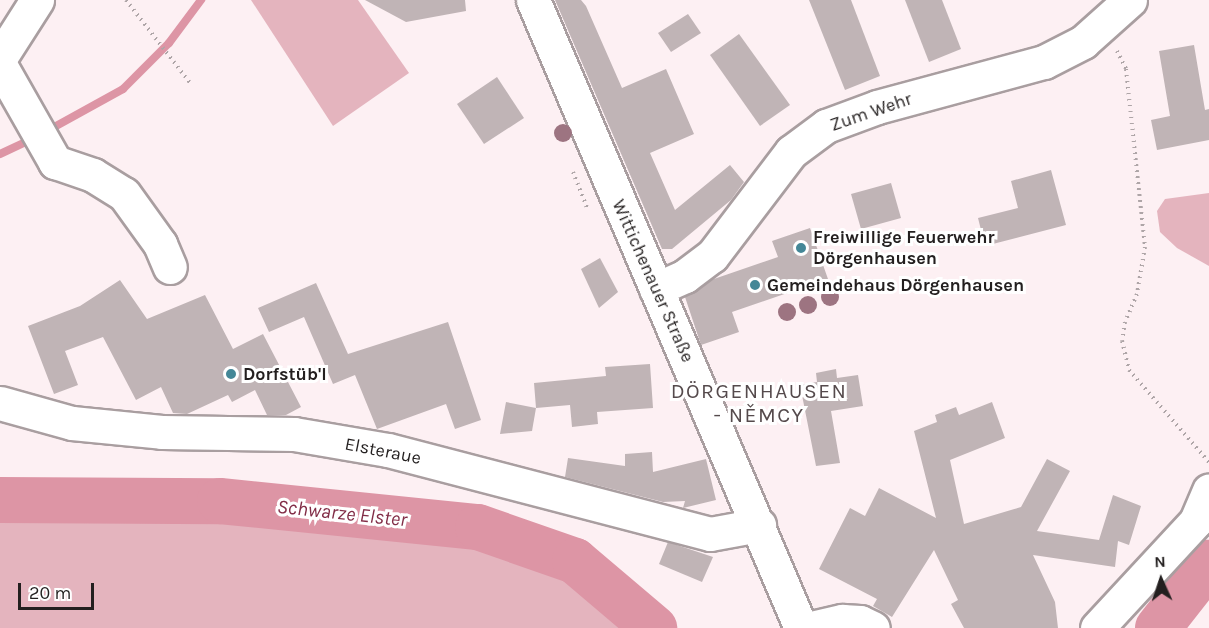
<!DOCTYPE html>
<html>
<head>
<meta charset="utf-8">
<style>
  body { margin:0 }
  #map { position:relative; width:1209px; height:628px; overflow:hidden; background:#fdf0f3; font-family:Karla,sans-serif }
  div>[style] { position:absolute }
  .green>* { inset:0; background:#e4b4be }
  .stream>* { height:8px; margin:-4px; padding:0 4px; transform-origin:4px; border-radius:4px; background:#dd95a5 }
  .river>* { height:46px; margin:-23px; padding:0 23px; transform-origin:23px; border-radius:23px; background:#dd95a5 }
  .building>* { inset:0; background:#c0b4b6 }
  .path>* { height:4px; margin-top:-2px; transform-origin:0; background:repeating-linear-gradient(90deg,#aea5a7 0 1.5px,transparent 0 6px) }
  .roads { filter:drop-shadow(2px 0 #a99ea0) drop-shadow(-2px 0 #a99ea0) drop-shadow(0 2px #a99ea0) drop-shadow(0 -2px #a99ea0) }
  .minor>* { height:33px; margin:-16.5px; padding:0 16.5px; transform-origin:16.5px; border-radius:16.5px; background:#fff }
  .major>* { height:33px; margin:-16.5px; padding:0 16.5px; transform-origin:16.5px; border-radius:16.5px; background:#fff }
  .trees>* { width:18px; height:18px; margin:-9px; border-radius:50%; background:#9d7481 }
  .dots>* { width:16px; height:16px; translate:-50% -50%; box-sizing:border-box; border:3px solid #fff; border-radius:50% }
  span { translate:-50% -50%; white-space:nowrap; text-align:center; line-height:1.15; -webkit-text-stroke:6px #fff; paint-order:stroke }
  .street-label { font-size:18px; color:#231f1f }
  .poi-label { font-size:18px; color:#231f1f; font-weight:700 }
  .left { translate:0 -50%; text-align:left }
  .water-label { font-size:20px; color:#822d47; font-style:italic }
  .quarter-label { font-size:21px; color:#554a4c; letter-spacing:1.5px }
  .north { position:absolute; left:1131px; top:550px; width:60px; height:60px; -webkit-text-stroke:4px #fff; paint-order:stroke; rotate:357deg; font-size:16px; font-weight:700; line-height:24px; text-align:center; color:#231f1f }
  .north::after { content:''; display:block; margin:auto; width:21px; height:27px; background:#231f1f; clip-path:polygon(50% 0,100% 100%,50% 72%,0 100%) }
  .scale { position:absolute; left:18px; top:583px; width:76px; height:27px; box-sizing:border-box; border:3px solid #231f1f; border-top:0; padding-left:8px; font-size:18px; line-height:21px; white-space:nowrap; color:#231f1f; -webkit-text-stroke:4px #fff; paint-order:stroke }
</style>
</head>
<body>
<div id="map">
  <div class="green">
    <i style="clip-path:polygon(251px 0,358px 0,409px 73px,333px 126px)"></i>
    <i style="clip-path:polygon(1209px 193px,1209px 266px,1177px 248px,1160px 232px,1157px 211px,1165px 199px)"></i>
    <i style="clip-path:polygon(0 500px,220px 501px,478px 527px,575px 561px,654px 628px,0 628px)"></i>
  </div>
  <div class="stream">
    <i style="left:47px;top:131px;width:87px;rotate:-28.9deg"></i>
    <i style="left:123px;top:89px;width:65px;rotate:-45deg"></i>
    <i style="left:169px;top:43px;width:54px;rotate:-53.3deg"></i>
    <i style="left:0;top:154px;width:38px;rotate:-25deg"></i>
  </div>
  <div class="river">
    <i style="left:0;top:500px;width:220px;rotate:0.3deg"></i>
    <i style="left:220px;top:501px;width:259px;rotate:5.8deg"></i>
    <i style="left:478px;top:527px;width:103px;rotate:19.3deg"></i>
    <i style="left:575px;top:561px;width:104px;rotate:40.3deg"></i>
    <i style="left:1158px;top:628px;width:83px;rotate:-51.9deg"></i>
  </div>
  <div class="building">
    <i style="clip-path:polygon(365px 0,465px 0,466px 11px,406px 22px)"></i>
    <i style="clip-path:polygon(555px 0,581px 0,586px 6px,622px 88px,666px 69px,694px 134px,650px 153px,675px 210px,730px 165px,744px 182px,731px 200px,672px 249px,662px 249px)"></i>
    <i style="clip-path:polygon(809px 0,851px 0,880px 76px,845px 90px)"></i>
    <i style="clip-path:polygon(905px 0,942px 0,961px 49px,929px 62px)"></i>
    <i style="clip-path:polygon(688px 14px,701px 33px,671px 52px,658px 33px)"></i>
    <i style="clip-path:polygon(739px 34px,790px 105px,760px 126px,710px 55px)"></i>
    <i style="clip-path:polygon(1194px 45px,1205px 110px,1209px 109px,1209px 140px,1157px 150px,1151px 120px,1170px 116px,1159px 51px)"></i>
    <i style="clip-path:polygon(497px 77px,524px 118px,484px 144px,457px 104px)"></i>
    <i style="clip-path:polygon(1051px 170px,1066px 225px,985px 246px,978px 218px,1018px 208px,1011px 181px)"></i>
    <i style="clip-path:polygon(891px 183px,901px 218px,861px 229px,851px 194px)"></i>
    <i style="clip-path:polygon(810px 228px,828px 279px,732px 312px,739px 332px,701px 345px,685px 297px,711px 280px,778px 257px,772px 241px)"></i>
    <i style="clip-path:polygon(600px 258px,618px 292px,599px 308px,581px 269px)"></i>
    <i style="clip-path:polygon(120px 280px,147px 319px,205px 295px,233px 349px,263px 334px,301px 407px,286px 415px,267px 415px,255px 390px,232px 402px,228px 395px,187px 414px,173px 413px,161px 387px,136px 400px,103px 337px,65px 351px,78px 385px,54px 394px,28px 326px,80px 306px)"></i>
    <i style="clip-path:polygon(316px 283px,348px 354px,448px 322px,481px 420px,455px 429px,446px 404px,377px 429px,355px 375px,333px 384px,304px 317px,269px 332px,258px 308px)"></i>
    <i style="clip-path:polygon(650px 364px,653px 408px,597px 412px,598px 424px,572px 427px,570px 405px,536px 408px,534px 383px,606px 376px,605px 367px)"></i>
    <i style="clip-path:polygon(836px 369px,837px 378px,858px 375px,863px 406px,831px 411px,840px 463px,816px 466px,800px 385px,817px 382px,816px 373px)"></i>
    <i style="clip-path:polygon(506px 402px,536px 408px,532px 431px,500px 434px)"></i>
    <i style="clip-path:polygon(992px 402px,1005px 438px,950px 460px,964px 524px,1021px 507px,1047px 459px,1070px 471px,1037px 531px,1099px 540px,1113px 495px,1141px 506px,1129px 545px,1118px 541px,1115px 567px,1033px 555px,1055px 602px,1058px 628px,964px 628px,951px 604px,958px 600px,934px 550px,892px 617px,873px 606px,877px 599px,819px 569px,850px 508px,865px 516px,879px 488px,936px 518px,914px 431px,937px 422px,935px 415px,956px 407px,959px 415px)"></i>
    <i style="clip-path:polygon(652px 452px,653px 472px,706px 459px,716px 500px,683px 508px,685px 501px,663px 502px,565px 477px,568px 458px,625px 466px,625px 454px)"></i>
    <i style="clip-path:polygon(668px 542px,713px 557px,702px 582px,659px 564px)"></i>
  </div>
  <div class="path">
    <i style="left:126px;top:0;width:106px;rotate:52.3deg"></i>
    <i style="left:1117px;top:51px;width:20px;rotate:63deg"></i>
    <i style="left:1126px;top:69px;width:179px;rotate:83.9deg"></i>
    <i style="left:1145px;top:247px;width:48px;rotate:99.7deg"></i>
    <i style="left:1137px;top:294px;width:30px;rotate:113deg"></i>
    <i style="left:1125px;top:322px;width:19px;rotate:99deg"></i>
    <i style="left:1122px;top:341px;width:30px;rotate:76deg"></i>
    <i style="left:1129px;top:370px;width:122px;rotate:49deg"></i>
    <i style="left:573px;top:172px;width:41px;rotate:68.5deg"></i>
  </div>
  <div class="roads">
    <div class="minor">
      <i style="left:0;top:58px;width:69px;rotate:-57.5deg"></i>
      <i style="left:0;top:65px;width:112px;rotate:60.4deg"></i>
      <i style="left:55px;top:162px;width:40px;rotate:18.9deg"></i>
      <i style="left:93px;top:175px;width:36px;rotate:32deg"></i>
      <i style="left:124px;top:194px;width:62px;rotate:54.2deg"></i>
      <i style="left:160px;top:244px;width:25px;rotate:67deg"></i>
      <i style="left:656px;top:289px;width:32px;rotate:-24deg"></i>
      <i style="left:685px;top:276px;width:34px;rotate:-37deg"></i>
      <i style="left:712px;top:256px;width:131px;rotate:-52.8deg"></i>
      <i style="left:791px;top:152px;width:44px;rotate:-36.6deg"></i>
      <i style="left:826px;top:126px;width:54px;rotate:-20.4deg"></i>
      <i style="left:877px;top:107px;width:173px;rotate:-15.1deg"></i>
      <i style="left:1044px;top:62px;width:44px;rotate:-27.1deg"></i>
      <i style="left:1083px;top:42px;width:63px;rotate:-41.8deg"></i>
      <i style="left:0;top:403px;width:75px;rotate:15.5deg"></i>
      <i style="left:72px;top:423px;width:90px;rotate:5.7deg"></i>
      <i style="left:162px;top:432px;width:132px;rotate:0.9deg"></i>
      <i style="left:294px;top:434px;width:95px;rotate:9.7deg"></i>
      <i style="left:388px;top:450px;width:333px;rotate:14.6deg"></i>
      <i style="left:710px;top:534px;width:50px;rotate:-10.4deg"></i>
      <i style="left:811px;top:628px;width:32px;rotate:-13deg"></i>
      <i style="left:842px;top:621px;width:18px;rotate:3deg"></i>
      <i style="left:860px;top:622px;width:14px;rotate:25deg"></i>
      <i style="left:1097px;top:628px;width:146px;rotate:-47.2deg"></i>
      <i style="left:1196px;top:521px;width:33px;rotate:-67deg"></i>
    </div>
    <div class="major">
      <i style="left:533px;top:0;width:683px;rotate:66.89deg"></i>
    </div>
  </div>
  <div class="trees">
    <i style="left:563px;top:133px"></i>
    <i style="left:830px;top:297px"></i>
    <i style="left:808px;top:305px"></i>
    <i style="left:787px;top:312px"></i>
  </div>
  <div class="dots">
    <i style="left:801px;top:248px;background:#448797"></i>
    <i style="left:755px;top:285px;background:#448797"></i>
    <i style="left:231px;top:374px;background:#448797"></i>
  </div>
  <div class="street-label">
    <span style="left:871px;top:112px;rotate:-19deg">Zum Wehr</span>
    <span style="left:653px;top:281px;rotate:66deg">Wittichenauer Straße</span>
    <span style="left:383px;top:451px;rotate:11deg">Elsteraue</span>
  </div>
  <div class="poi-label">
    <span class="left" style="left:813px;top:248px">Freiwillige Feuerwehr<br>Dörgenhausen</span>
    <span class="left" style="left:767px;top:285px">Gemeindehaus Dörgenhausen</span>
    <span class="left" style="left:243px;top:374px">Dorfstüb'l</span>
  </div>
  <div class="water-label">
    <span style="left:342px;top:513px;rotate:6deg">Schwarze Elster</span>
  </div>
  <div class="quarter-label">
    <span style="left:759px;top:403px">DÖRGENHAUSEN<br>- NĚMCY</span>
  </div>
  <div class="north">N</div>
  <div class="scale">20 m</div>
</div>
</body>
</html>
